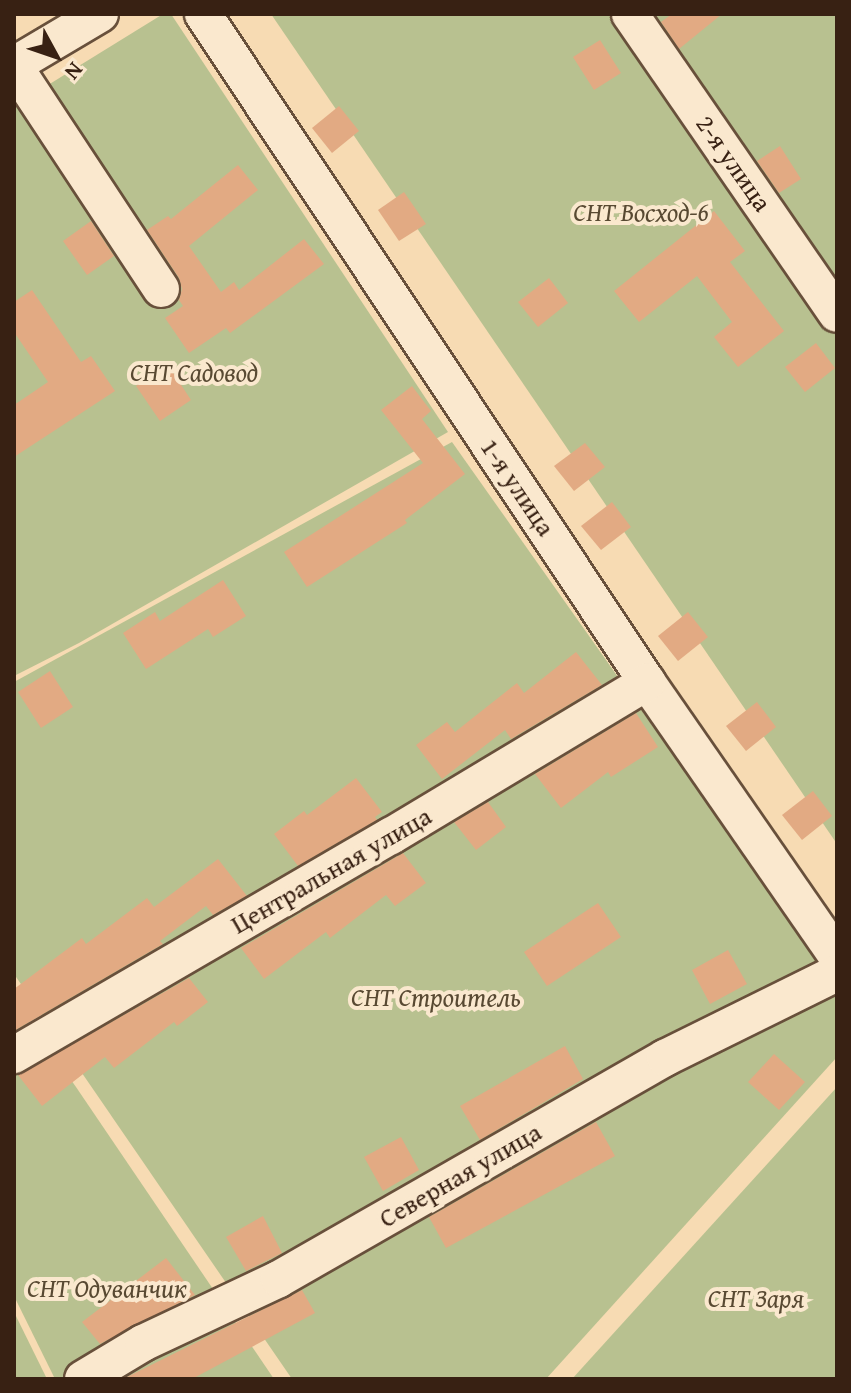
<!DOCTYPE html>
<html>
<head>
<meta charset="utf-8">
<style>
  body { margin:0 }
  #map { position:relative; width:851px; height:1393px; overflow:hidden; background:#f7dbb3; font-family:"Gentium Book Plus",serif }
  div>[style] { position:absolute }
  .green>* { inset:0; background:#b8c190 }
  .building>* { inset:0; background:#e2aa83 }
  .roads { filter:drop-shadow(2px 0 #68503b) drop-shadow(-2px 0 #68503b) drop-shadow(0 2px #68503b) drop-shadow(0 -2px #68503b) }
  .minor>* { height:36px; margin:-18px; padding:0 18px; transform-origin:18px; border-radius:18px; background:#fae8ce }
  span { translate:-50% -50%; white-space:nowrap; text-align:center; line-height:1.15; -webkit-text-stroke:8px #fae8ce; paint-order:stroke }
  .street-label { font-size:26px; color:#382113 }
  .park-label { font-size:26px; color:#584932; font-style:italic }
  .frame { position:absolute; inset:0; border:16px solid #382113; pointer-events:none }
  .north { position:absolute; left:16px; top:16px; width:80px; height:80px; -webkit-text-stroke:6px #fae8ce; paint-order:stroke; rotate:130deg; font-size:22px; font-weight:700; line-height:32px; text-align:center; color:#382113 }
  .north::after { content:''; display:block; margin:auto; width:28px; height:36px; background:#382113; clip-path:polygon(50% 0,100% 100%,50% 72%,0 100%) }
</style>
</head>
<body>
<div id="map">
  <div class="green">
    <i style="clip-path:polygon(163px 14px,171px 14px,448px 432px,79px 643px,14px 676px,14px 106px)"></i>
    <i style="clip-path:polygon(271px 14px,837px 14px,837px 844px)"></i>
    <i style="clip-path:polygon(452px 442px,837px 987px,837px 1057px,546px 1379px,292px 1379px,14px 974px,14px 682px)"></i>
    <i style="clip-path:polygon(14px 999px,76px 1087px,274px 1379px,55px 1379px,14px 1296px)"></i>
    <i style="clip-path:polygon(837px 1087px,837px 1379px,572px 1379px)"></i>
    <i style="clip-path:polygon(14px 1312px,47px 1379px,14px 1379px)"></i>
  </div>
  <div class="building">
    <i style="clip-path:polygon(672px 14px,722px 14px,679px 49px,661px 22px)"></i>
    <i style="clip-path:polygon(600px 40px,621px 73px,594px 90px,573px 57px)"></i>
    <i style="clip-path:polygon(339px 106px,359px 131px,332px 153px,312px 128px)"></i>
    <i style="clip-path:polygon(780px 146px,801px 179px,779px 193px,757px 161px)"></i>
    <i style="clip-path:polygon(238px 165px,258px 190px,189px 246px,221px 292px,234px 282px,239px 290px,304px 239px,324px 264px,230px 333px,226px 328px,189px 353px,165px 318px,183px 306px,179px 300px,182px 289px,179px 278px,147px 230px,168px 216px,171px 219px)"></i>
    <i style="clip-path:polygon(404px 192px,426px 224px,399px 241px,378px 210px)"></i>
    <i style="clip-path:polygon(714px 211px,745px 251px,730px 262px,784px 331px,738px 367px,714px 337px,732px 322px,697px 276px,639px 322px,614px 291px)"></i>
    <i style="clip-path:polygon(91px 221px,114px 256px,87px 275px,63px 241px)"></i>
    <i style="clip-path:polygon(549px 278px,568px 303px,538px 327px,518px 302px)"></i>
    <i style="clip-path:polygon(32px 290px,81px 362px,91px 356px,115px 391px,14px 457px,14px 405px,48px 382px,14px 332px,14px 302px)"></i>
    <i style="clip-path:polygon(816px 343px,835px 368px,805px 392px,785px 367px)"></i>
    <i style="clip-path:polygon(168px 365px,191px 400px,160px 421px,136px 386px)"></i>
    <i style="clip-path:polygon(412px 386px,431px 411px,422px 419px,465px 474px,405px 520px,407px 523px,307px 587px,284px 552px,423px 463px,381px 410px)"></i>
    <i style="clip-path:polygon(585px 443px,605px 467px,574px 491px,554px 466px)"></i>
    <i style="clip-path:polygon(612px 502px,631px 527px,601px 550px,581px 526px)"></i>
    <i style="clip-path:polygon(223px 580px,246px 616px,213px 637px,208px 629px,146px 669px,123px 633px,155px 612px,160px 621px)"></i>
    <i style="clip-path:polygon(688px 612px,708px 637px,678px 661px,658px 636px)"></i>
    <i style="clip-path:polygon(576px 652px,602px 685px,511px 739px,505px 730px,442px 779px,416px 745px,447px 722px,455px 732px,517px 683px,524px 693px)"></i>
    <i style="clip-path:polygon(50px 671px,73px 707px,41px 728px,18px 692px)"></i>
    <i style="clip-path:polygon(757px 702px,776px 727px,746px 751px,726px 726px)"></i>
    <i style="clip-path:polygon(636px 713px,658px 747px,611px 777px,608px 772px,561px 808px,535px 774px)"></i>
    <i style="clip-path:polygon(356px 778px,382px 812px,375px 817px,377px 820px,298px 866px,274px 834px,304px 811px,307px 815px)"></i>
    <i style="clip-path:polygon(813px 791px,832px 816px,802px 840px,782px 815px)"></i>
    <i style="clip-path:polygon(488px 802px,506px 827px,476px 850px,454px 822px)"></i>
    <i style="clip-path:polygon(403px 853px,426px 883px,395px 906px,386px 895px,330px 938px,326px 932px,264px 979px,241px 948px)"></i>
    <i style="clip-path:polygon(218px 859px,247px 896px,213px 915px,206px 906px,160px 941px,163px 944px,14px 1031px,14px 989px,82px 938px,86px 944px,147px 898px,154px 907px)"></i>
    <i style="clip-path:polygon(598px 903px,621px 937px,547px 986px,524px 952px)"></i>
    <i style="clip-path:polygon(728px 950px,747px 984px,710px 1004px,692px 970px)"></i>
    <i style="clip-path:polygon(189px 978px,208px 1002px,177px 1026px,174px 1022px,114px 1068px,105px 1057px,42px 1106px,18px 1075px)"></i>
    <i style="clip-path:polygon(565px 1046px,583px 1079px,480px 1140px,460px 1106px)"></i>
    <i style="clip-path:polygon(774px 1054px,805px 1082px,779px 1110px,748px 1082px)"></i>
    <i style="clip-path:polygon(596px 1122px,615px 1156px,446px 1248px,429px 1217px)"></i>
    <i style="clip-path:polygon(401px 1137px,419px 1170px,383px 1191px,364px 1157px)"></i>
    <i style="clip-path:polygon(263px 1216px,282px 1253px,246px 1271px,226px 1237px)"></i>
    <i style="clip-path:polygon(166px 1258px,195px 1295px,100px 1344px,82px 1322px)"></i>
    <i style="clip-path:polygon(302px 1290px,315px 1313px,192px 1379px,125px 1378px)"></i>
  </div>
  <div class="roads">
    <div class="minor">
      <i style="left:203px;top:14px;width:802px;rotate:56.39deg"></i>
      <i style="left:647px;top:682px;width:333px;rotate:55.3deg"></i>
      <i style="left:630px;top:14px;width:364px;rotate:55.4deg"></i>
      <i style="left:14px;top:65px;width:100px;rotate:-30.7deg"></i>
      <i style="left:14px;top:66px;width:267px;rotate:56.6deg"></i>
      <i style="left:14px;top:1055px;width:436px;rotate:-30.2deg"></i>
      <i style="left:391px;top:836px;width:299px;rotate:-31deg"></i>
      <i style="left:83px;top:1379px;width:70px;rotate:-31deg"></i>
      <i style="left:143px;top:1343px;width:150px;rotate:-25.2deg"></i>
      <i style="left:279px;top:1279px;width:445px;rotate:-29.8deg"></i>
      <i style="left:665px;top:1058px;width:192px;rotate:-26.3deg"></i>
    </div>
  </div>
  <div class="street-label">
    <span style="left:734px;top:163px;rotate:55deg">2-я улица</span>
    <span style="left:518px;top:487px;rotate:56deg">1-я улица</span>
    <span style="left:331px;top:870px;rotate:-30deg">Центральная улица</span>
    <span style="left:460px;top:1175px;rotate:-30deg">Северная улица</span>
  </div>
  <div class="park-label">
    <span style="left:641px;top:212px">СНТ Восход-6</span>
    <span style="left:194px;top:372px">СНТ Садовод</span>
    <span style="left:436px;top:997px">СНТ Строитель</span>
    <span style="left:107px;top:1288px">СНТ Одуванчик</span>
    <span style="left:756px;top:1298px">СНТ Заря</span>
  </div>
  <div class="frame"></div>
  <div class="north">N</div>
</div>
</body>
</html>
